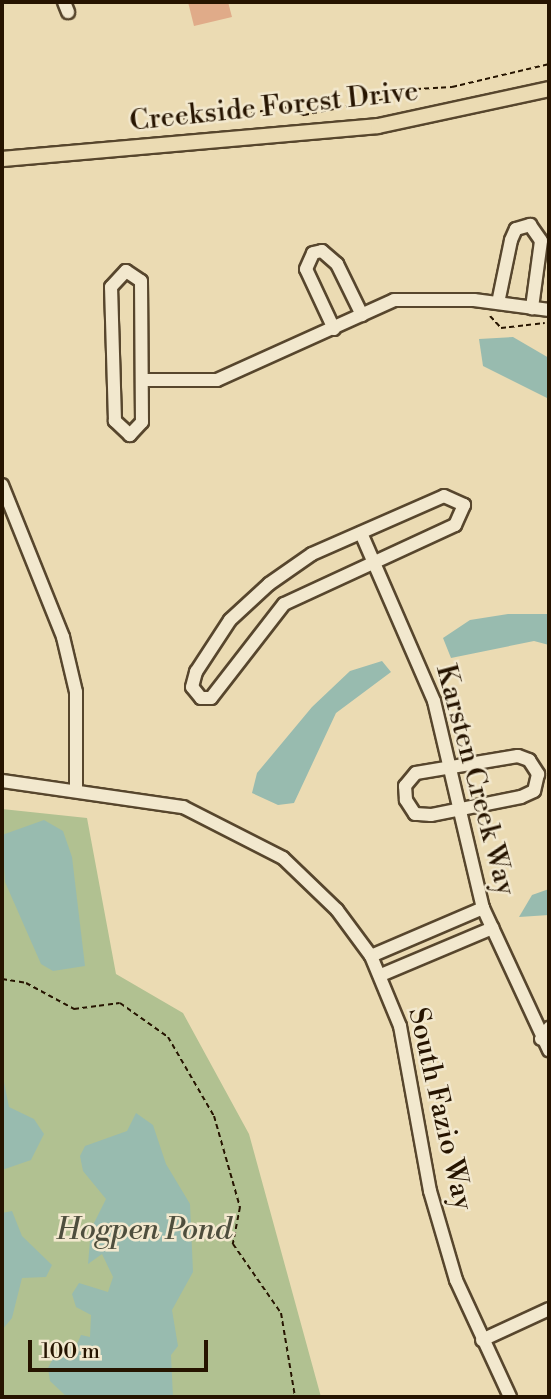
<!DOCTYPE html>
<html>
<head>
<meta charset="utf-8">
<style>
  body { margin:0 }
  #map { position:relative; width:551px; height:1399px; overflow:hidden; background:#ebdbb3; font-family:"Libre Bodoni",serif }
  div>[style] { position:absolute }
  .green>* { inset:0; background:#b1c191 }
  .water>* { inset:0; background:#98bbaf }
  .building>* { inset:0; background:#e0ab89 }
  .path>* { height:2px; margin-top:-1px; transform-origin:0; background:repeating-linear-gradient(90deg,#261400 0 5px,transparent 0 8.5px) }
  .roads { filter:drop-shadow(2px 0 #57462d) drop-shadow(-2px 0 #57462d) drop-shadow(0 2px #57462d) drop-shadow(0 -2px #57462d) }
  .minor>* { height:12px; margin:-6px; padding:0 6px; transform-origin:6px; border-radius:6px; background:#f2e8ce }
  .major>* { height:14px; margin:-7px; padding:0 7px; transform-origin:7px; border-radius:7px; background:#ebdbb3 }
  span { translate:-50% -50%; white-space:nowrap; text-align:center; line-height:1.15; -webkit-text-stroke:5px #f2e8ce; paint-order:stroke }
  .street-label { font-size:28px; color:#261400 }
  .water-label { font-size:30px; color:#4e4e3d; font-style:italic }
  .frame { position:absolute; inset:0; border:4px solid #261400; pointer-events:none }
  .scale { position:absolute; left:28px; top:1340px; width:180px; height:32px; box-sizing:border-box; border:4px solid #261400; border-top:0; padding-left:9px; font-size:21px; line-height:24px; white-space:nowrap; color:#261400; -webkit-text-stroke:5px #f2e8ce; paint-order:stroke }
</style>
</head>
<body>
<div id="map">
  <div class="green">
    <i style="clip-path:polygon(2px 809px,87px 818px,116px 974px,183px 1013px,249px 1134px,321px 1397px,2px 1397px)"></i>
  </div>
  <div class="water">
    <i style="clip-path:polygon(513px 337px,549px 358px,549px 399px,483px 366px,479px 339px)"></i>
    <i style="clip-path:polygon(508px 614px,549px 614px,549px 645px,534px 641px,451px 658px,443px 638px,470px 620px)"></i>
    <i style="clip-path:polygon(382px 661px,391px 672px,336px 713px,294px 803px,278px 805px,252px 793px,257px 773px,312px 707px,350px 671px)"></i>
    <i style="clip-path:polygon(44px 820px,63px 831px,72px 857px,85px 966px,53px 971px,41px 964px,5px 882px,2px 835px)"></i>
    <i style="clip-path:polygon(549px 889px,549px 915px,519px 917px,532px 895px)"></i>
    <i style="clip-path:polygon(2px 1072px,9px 1107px,34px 1119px,44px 1134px,31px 1160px,2px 1170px)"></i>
    <i style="clip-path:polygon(136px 1113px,153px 1125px,166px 1164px,190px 1204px,193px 1272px,172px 1310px,178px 1346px,171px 1355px,173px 1397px,67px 1397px,50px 1381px,48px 1368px,57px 1351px,77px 1344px,81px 1335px,90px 1337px,91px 1315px,76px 1307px,72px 1294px,79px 1283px,108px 1292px,113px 1277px,102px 1254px,88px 1264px,91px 1229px,106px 1199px,83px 1171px,80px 1156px,85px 1146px,127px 1131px)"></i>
    <i style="clip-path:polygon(12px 1211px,22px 1236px,52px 1265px,46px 1277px,22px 1278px,12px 1318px,2px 1330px,2px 1213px)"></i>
  </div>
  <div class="building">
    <i style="clip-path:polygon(188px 2px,228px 2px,232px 17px,194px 26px)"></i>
  </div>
  <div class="path">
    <i style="left:158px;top:118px;width:60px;rotate:1deg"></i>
    <i style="left:218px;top:119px;width:67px;rotate:-10.3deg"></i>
    <i style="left:284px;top:107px;width:22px;rotate:22deg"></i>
    <i style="left:304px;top:115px;width:83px;rotate:-11.2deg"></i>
    <i style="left:385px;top:99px;width:17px;rotate:-33deg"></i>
    <i style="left:399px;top:90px;width:53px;rotate:-3.2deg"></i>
    <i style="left:452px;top:87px;width:100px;rotate:-13.3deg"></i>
    <i style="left:490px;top:316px;width:16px;rotate:47deg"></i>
    <i style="left:501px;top:328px;width:44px;rotate:-6.5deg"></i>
    <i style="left:2px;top:979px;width:24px;rotate:9deg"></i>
    <i style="left:26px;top:983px;width:55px;rotate:28.4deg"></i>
    <i style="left:74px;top:1009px;width:46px;rotate:-7.4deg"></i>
    <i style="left:120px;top:1003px;width:59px;rotate:35.3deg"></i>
    <i style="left:168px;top:1037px;width:91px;rotate:59.8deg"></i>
    <i style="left:214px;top:1116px;width:95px;rotate:74.1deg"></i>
    <i style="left:240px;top:1207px;width:38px;rotate:101deg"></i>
    <i style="left:233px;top:1244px;width:84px;rotate:55.2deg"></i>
    <i style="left:281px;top:1313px;width:85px;rotate:80.5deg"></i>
  </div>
  <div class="roads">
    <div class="minor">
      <i style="left:64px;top:2px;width:11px;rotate:68deg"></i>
      <i style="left:126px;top:271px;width:18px;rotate:34deg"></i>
      <i style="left:141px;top:281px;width:141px;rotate:89.6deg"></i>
      <i style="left:142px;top:422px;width:18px;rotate:133deg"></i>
      <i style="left:130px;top:435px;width:21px;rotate:-137deg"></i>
      <i style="left:115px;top:421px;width:134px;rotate:-91.7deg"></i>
      <i style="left:111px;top:287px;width:22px;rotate:-47deg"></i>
      <i style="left:498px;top:303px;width:64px;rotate:-78.3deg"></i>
      <i style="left:511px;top:240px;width:12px;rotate:-66deg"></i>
      <i style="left:516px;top:229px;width:15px;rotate:-16deg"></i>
      <i style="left:530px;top:225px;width:19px;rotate:55deg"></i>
      <i style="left:541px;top:241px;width:68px;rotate:97.7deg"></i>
      <i style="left:334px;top:329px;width:66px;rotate:-115deg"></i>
      <i style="left:306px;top:269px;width:17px;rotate:-66deg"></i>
      <i style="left:313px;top:253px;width:9px;rotate:-13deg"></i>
      <i style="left:322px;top:251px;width:20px;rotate:41deg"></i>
      <i style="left:337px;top:264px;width:57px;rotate:63.9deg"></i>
      <i style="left:142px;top:380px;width:75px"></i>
      <i style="left:217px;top:380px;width:194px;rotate:-24.3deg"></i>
      <i style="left:394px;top:300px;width:80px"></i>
      <i style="left:474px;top:300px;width:76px;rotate:7.6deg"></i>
      <i style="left:2px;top:485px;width:164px;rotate:68.1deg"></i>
      <i style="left:63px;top:637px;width:57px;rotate:76.7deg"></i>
      <i style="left:76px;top:692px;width:96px;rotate:90deg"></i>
      <i style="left:444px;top:496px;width:22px;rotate:24deg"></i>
      <i style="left:464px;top:505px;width:22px;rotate:114deg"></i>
      <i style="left:455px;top:525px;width:188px;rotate:155.2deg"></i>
      <i style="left:284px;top:604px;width:119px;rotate:127.8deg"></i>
      <i style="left:211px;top:698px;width:10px;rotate:180deg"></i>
      <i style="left:201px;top:698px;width:14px;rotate:-129deg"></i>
      <i style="left:192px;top:687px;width:16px;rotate:-75deg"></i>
      <i style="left:196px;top:672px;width:62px;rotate:-56.8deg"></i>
      <i style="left:230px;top:620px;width:53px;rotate:-42.7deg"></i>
      <i style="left:269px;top:584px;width:52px;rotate:-34.9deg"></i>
      <i style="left:312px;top:554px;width:144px;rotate:-23.7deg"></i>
      <i style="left:361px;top:533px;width:183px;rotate:66.5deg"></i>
      <i style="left:434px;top:701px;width:213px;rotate:76.7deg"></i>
      <i style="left:483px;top:908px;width:157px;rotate:65.1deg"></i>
      <i style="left:518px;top:756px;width:12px;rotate:20deg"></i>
      <i style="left:529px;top:760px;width:17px;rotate:57deg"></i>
      <i style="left:538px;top:774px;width:17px;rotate:103deg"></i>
      <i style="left:534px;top:791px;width:14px;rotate:155deg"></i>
      <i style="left:521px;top:797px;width:92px;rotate:168.7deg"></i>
      <i style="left:431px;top:815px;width:16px;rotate:-176deg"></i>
      <i style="left:415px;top:814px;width:17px;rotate:-123deg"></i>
      <i style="left:406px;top:800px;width:14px;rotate:-94deg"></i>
      <i style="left:405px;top:786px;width:17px;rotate:-50deg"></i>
      <i style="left:416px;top:773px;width:103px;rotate:-9.5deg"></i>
      <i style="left:2px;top:781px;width:183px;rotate:8.2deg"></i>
      <i style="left:183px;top:807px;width:112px;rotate:27deg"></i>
      <i style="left:283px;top:858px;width:75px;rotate:43.9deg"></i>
      <i style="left:337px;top:910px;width:57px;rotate:53.5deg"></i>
      <i style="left:371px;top:956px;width:76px;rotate:67.5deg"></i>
      <i style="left:400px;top:1026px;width:168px;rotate:79.7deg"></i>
      <i style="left:430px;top:1191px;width:93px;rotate:73.7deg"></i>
      <i style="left:456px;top:1280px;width:129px;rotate:65.2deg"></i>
      <i style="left:371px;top:956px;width:122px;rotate:-23.2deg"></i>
      <i style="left:381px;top:975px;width:121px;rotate:-22.9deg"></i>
      <i style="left:541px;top:1039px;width:14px;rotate:-54deg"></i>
      <i style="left:482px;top:1340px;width:74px;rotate:-24.8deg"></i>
    </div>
    <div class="major">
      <i style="left:2px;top:159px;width:377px;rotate:-5deg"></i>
      <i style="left:378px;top:126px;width:175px;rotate:-12.2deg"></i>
    </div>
  </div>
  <div class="street-label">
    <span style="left:274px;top:107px;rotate:-6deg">Creekside Forest Drive</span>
    <span style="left:475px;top:780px;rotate:75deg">Karsten Creek Way</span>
    <span style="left:440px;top:1109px;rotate:77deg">South Fazio Way</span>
  </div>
  <div class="water-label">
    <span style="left:144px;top:1230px">Hogpen Pond</span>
  </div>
  <div class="frame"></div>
  <div class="scale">100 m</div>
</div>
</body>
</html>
